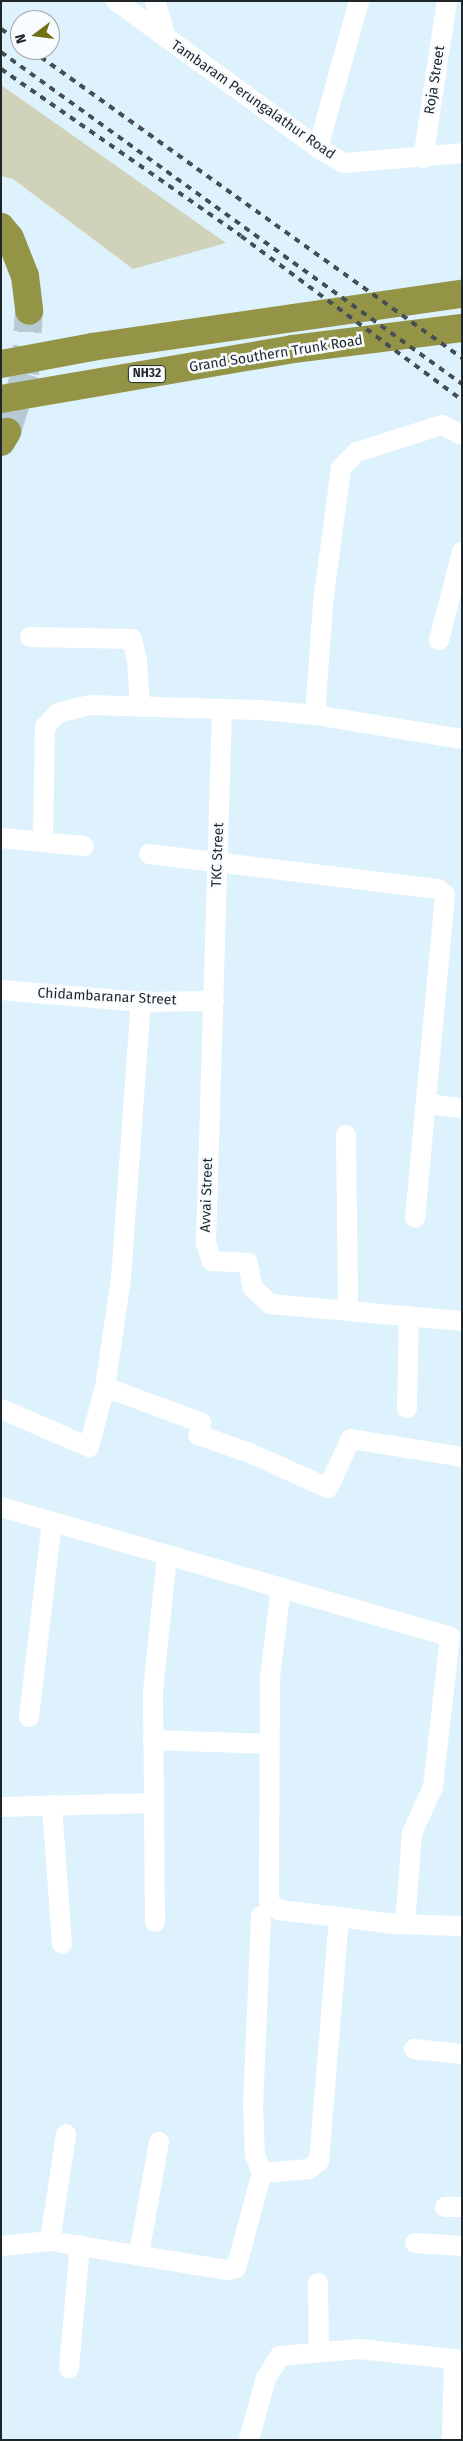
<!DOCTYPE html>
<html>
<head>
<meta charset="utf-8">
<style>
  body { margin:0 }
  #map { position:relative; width:463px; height:2441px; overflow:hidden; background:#ddf2fd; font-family:"Fira Sans",sans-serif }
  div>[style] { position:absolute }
  .green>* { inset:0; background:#d1d2ba }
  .highway-tunnel>* { height:28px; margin-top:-14px; transform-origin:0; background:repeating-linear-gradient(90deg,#b7c9d3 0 28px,transparent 0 42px) }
  .minor>* { height:20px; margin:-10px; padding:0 10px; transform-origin:10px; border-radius:10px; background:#fff }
  .highway>* { height:28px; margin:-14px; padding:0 14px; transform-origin:14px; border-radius:14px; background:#949446 }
  .rail>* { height:4px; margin-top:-2px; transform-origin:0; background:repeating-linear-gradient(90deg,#444e53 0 6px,transparent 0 12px) }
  span { translate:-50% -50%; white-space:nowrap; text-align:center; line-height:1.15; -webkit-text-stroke:5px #f8fcfe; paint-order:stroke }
  .shield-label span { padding:1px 4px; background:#f8fcfe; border:1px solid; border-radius:4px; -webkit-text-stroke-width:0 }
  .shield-label { font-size:12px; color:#1e262a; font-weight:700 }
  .street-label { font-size:14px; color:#1e262a }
  .frame { position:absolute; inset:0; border:2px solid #1e262a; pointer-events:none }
  .north { position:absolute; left:10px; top:10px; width:50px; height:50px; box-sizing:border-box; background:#f8fcfe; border:1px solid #a1a6a9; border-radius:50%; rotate:255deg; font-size:14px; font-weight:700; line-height:20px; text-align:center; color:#1e262a }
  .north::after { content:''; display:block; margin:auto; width:18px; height:22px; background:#727114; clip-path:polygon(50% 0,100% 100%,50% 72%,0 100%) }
</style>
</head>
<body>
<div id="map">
  <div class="green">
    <i style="clip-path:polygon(1px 85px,226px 243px,133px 269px,13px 179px,1px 176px)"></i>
  </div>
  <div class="highway-tunnel">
    <i style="left:7px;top:432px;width:61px;rotate:-72.8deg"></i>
    <i style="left:25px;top:374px;width:63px;rotate:-86.4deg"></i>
  </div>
  <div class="minor">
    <i style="left:116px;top:1px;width:250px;rotate:36deg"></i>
    <i style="left:318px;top:148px;width:30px;rotate:30deg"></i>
    <i style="left:344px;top:163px;width:118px;rotate:-4.8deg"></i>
    <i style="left:155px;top:1px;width:39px;rotate:73deg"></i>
    <i style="left:318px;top:148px;width:153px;rotate:-74.4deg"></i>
    <i style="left:423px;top:158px;width:159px;rotate:-81.3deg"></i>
    <i style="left:30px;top:637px;width:102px;rotate:1.1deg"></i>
    <i style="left:132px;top:639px;width:22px;rotate:77deg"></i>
    <i style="left:137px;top:660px;width:47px;rotate:86.3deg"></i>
    <i style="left:439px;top:640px;width:91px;rotate:-75.4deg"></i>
    <i style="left:222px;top:709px;width:534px;rotate:91.72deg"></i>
    <i style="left:206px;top:1243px;width:19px;rotate:72deg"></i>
    <i style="left:212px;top:1261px;width:36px;rotate:3deg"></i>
    <i style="left:248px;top:1263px;width:25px;rotate:79deg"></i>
    <i style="left:253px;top:1288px;width:23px;rotate:43deg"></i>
    <i style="left:270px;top:1304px;width:193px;rotate:5.1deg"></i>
    <i style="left:315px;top:715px;width:112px;rotate:-85.9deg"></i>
    <i style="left:323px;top:603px;width:136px;rotate:-82.4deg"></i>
    <i style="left:341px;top:468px;width:23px;rotate:-45deg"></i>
    <i style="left:357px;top:452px;width:89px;rotate:-17.6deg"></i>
    <i style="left:442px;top:425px;width:22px;rotate:27deg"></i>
    <i style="left:1px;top:838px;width:83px;rotate:5.5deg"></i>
    <i style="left:43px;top:840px;width:113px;rotate:-89deg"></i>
    <i style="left:45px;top:727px;width:19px;rotate:-47deg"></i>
    <i style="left:58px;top:713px;width:33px;rotate:-14deg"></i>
    <i style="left:90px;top:705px;width:172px;rotate:1.7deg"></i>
    <i style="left:262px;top:710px;width:53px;rotate:5.4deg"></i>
    <i style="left:315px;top:715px;width:149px;rotate:9.3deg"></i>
    <i style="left:149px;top:854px;width:291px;rotate:6.9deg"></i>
    <i style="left:438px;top:889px;width:9px;rotate:41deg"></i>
    <i style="left:445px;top:895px;width:324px;rotate:95.3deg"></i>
    <i style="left:1px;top:990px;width:141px;rotate:4.9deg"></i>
    <i style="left:141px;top:1002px;width:73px;rotate:-0.8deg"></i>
    <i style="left:428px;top:1104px;width:34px;rotate:7deg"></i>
    <i style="left:346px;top:1135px;width:174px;rotate:89.3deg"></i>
    <i style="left:105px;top:1387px;width:103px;rotate:20.4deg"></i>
    <i style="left:407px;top:1408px;width:92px;rotate:-88.8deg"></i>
    <i style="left:1px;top:1409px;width:96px;rotate:23.4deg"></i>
    <i style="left:89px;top:1447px;width:62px;rotate:-75.1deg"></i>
    <i style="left:105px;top:1387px;width:110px;rotate:-81.6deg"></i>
    <i style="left:121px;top:1278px;width:277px;rotate:-85.9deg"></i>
    <i style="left:198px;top:1435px;width:55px;rotate:19.1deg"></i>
    <i style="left:250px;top:1453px;width:85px;rotate:24.2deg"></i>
    <i style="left:328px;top:1488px;width:54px;rotate:-64.9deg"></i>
    <i style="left:351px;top:1439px;width:112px;rotate:9.2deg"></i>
    <i style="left:1px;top:1507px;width:467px;rotate:16.1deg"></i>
    <i style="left:450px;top:1637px;width:151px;rotate:96.5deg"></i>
    <i style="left:433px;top:1787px;width:51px;rotate:114.5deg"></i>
    <i style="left:412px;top:1833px;width:91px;rotate:94.4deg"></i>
    <i style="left:281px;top:1588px;width:90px;rotate:97deg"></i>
    <i style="left:270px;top:1677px;width:225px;rotate:90.3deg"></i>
    <i style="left:269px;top:1902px;width:13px;rotate:39deg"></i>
    <i style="left:279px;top:1910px;width:60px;rotate:6.7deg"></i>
    <i style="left:339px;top:1917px;width:55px;rotate:7.3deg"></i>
    <i style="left:394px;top:1924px;width:68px;rotate:1.7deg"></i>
    <i style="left:29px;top:1717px;width:196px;rotate:-83.3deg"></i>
    <i style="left:153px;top:1740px;width:117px;rotate:2deg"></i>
    <i style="left:52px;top:1805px;width:139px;rotate:85.9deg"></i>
    <i style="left:1px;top:1807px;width:152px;rotate:-1.5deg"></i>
    <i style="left:261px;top:1916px;width:189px;rotate:92.4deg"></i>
    <i style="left:253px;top:2105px;width:50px;rotate:87.7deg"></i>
    <i style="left:255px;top:2155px;width:19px;rotate:69deg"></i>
    <i style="left:155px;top:1922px;width:231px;rotate:-90.5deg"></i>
    <i style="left:153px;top:1691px;width:137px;rotate:-84.1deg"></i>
    <i style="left:414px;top:2049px;width:48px;rotate:5.9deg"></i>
    <i style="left:445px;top:2207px;width:17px"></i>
    <i style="left:50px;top:2241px;width:108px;rotate:-81.5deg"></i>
    <i style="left:415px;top:2243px;width:47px;rotate:3.7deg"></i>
    <i style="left:1px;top:2246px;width:49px;rotate:-5.8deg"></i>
    <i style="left:50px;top:2241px;width:180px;rotate:9.3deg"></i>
    <i style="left:228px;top:2270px;width:8px;rotate:-14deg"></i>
    <i style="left:236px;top:2268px;width:98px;rotate:-74.7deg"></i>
    <i style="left:262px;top:2173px;width:47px;rotate:-4.9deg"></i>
    <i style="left:309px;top:2169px;width:13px;rotate:-39deg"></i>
    <i style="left:319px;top:2161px;width:245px;rotate:-85.3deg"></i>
    <i style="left:139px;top:2254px;width:114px;rotate:-79.9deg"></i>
    <i style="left:318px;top:2283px;width:69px;rotate:89.2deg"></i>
    <i style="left:69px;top:2368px;width:123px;rotate:-84.9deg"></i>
    <i style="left:249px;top:2440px;width:64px;rotate:-74.7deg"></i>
    <i style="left:266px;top:2378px;width:26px;rotate:-58deg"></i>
    <i style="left:280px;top:2356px;width:79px;rotate:-5.1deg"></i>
    <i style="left:359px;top:2349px;width:104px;rotate:6.1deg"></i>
    <i style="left:452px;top:2440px;width:80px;rotate:-88.6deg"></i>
  </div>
  <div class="highway">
    <i style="left:1px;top:227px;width:14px;rotate:51deg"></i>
    <i style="left:10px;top:238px;width:41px;rotate:68.5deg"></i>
    <i style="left:25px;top:276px;width:35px;rotate:83deg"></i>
    <i style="left:1px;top:364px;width:93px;rotate:-10.6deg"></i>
    <i style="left:92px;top:347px;width:374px;rotate:-8.2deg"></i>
    <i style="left:1px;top:399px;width:296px;rotate:-9.7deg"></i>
    <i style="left:293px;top:349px;width:170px;rotate:-7.1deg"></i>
    <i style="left:1px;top:442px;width:12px;rotate:-59deg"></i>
  </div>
  <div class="rail">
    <i style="left:1px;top:29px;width:23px;rotate:34deg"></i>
    <i style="left:31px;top:50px;width:530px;rotate:35.55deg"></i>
    <i style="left:1px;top:52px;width:568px;rotate:35.76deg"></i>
    <i style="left:1px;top:69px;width:292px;rotate:34.8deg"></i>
    <i style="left:241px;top:236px;width:275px;rotate:36.6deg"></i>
  </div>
  <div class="shield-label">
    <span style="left:147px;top:374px">NH32</span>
  </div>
  <div class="street-label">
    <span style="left:435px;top:80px;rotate:-81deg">Roja Street</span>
    <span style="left:253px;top:100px;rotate:35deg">Tambaram Perungalathur Road</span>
    <span style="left:276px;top:354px;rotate:-9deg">Grand Southern Trunk Road</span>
    <span style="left:218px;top:855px;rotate:-88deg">TKC Street</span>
    <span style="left:107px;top:997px;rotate:3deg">Chidambaranar Street</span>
    <span style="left:207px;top:1195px;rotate:-88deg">Avvai Street</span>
  </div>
  <div class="frame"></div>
  <div class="north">N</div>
</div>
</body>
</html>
